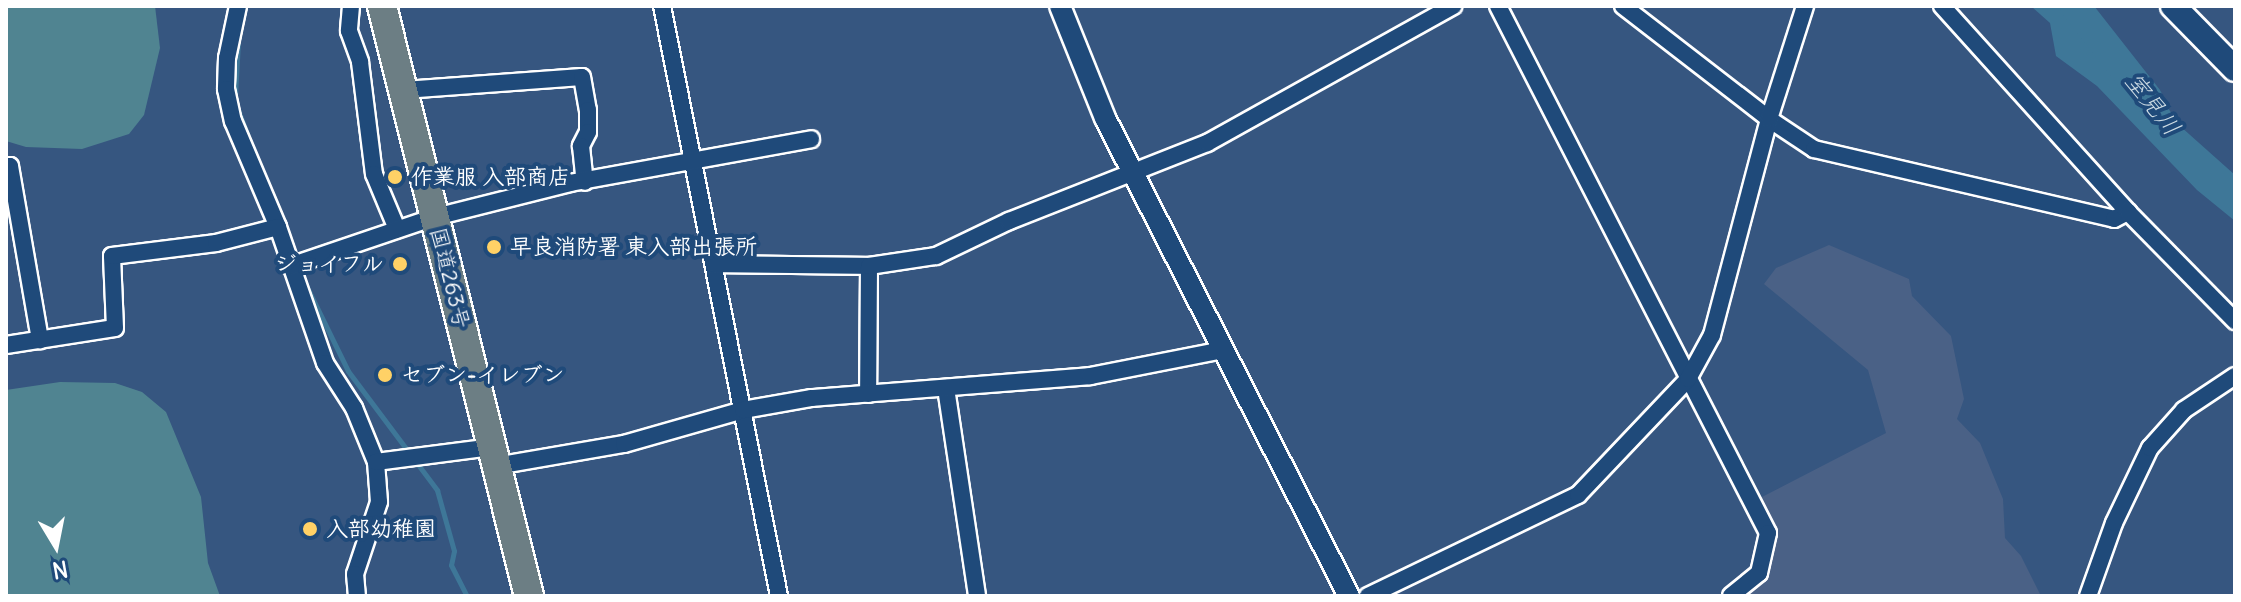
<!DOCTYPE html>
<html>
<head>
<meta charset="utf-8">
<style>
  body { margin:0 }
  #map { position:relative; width:2241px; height:602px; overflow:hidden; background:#365680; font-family:Delius,"Klee One",sans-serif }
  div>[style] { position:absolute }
  .built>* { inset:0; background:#4a6186 }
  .green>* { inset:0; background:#508491 }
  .water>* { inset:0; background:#3e7798 }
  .stream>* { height:5px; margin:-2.5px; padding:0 2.5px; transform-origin:2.5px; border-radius:2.5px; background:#3e7798 }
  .river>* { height:30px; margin:-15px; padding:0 15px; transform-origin:15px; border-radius:15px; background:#3e7798 }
  .roads { filter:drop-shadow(2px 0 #fff) drop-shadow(-2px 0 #fff) drop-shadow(0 2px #fff) drop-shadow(0 -2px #fff) }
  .minor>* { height:16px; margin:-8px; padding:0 8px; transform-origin:8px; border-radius:8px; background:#1f4a7a }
  .tertiary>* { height:20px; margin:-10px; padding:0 10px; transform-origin:10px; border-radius:10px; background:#1f4a7a }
  .secondary>* { height:24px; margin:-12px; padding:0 12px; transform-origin:12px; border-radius:12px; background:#1f4a7a }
  .trunk>* { height:28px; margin:-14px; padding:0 14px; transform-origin:14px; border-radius:14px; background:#6c7e84 }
  .dots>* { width:22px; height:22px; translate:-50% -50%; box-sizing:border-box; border:4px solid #1f4a7a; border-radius:50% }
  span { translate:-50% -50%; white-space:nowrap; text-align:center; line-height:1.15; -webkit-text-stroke:8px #1f4a7a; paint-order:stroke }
  .poi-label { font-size:22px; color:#fff; font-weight:700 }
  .left { translate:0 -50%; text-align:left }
  .right { translate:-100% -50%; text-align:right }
  .street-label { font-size:22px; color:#fff }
  .water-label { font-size:24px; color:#cfdde5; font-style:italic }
  .frame { position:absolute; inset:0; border:8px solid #fff; pointer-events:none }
  .north { position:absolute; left:16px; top:506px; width:80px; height:80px; -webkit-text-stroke:6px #1f4a7a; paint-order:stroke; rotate:170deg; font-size:22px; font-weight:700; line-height:32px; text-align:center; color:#fff }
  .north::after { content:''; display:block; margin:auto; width:28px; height:36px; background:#fff; clip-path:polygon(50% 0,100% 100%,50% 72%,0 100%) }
</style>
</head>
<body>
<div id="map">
  <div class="built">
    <i style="clip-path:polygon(1829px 245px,1909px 279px,1912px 296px,1951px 336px,1964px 399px,1957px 419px,1980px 443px,2003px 499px,2005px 538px,2021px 556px,2041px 596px,1736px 596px,1769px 569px,1774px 530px,1758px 499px,1886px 433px,1868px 370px,1764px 284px,1776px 268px)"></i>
  </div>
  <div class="green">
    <i style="clip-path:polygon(6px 6px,155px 6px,160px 48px,144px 115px,129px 134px,82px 149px,26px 147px,6px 141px)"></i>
    <i style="clip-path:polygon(60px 382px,115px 383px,142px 392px,166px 412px,201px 497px,208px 563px,220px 596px,6px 596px,6px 390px)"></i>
  </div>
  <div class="water">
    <i style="clip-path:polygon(2031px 6px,2068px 6px,2083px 31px,2115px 67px,2126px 65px,2134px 71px,2166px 105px,2180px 126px,2235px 175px,2235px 221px,2197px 190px,2097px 86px,2056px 56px,2050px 23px)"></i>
  </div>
  <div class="stream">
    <i style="left:235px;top:96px;width:54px;rotate:-86.8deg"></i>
    <i style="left:238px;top:110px;width:26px;rotate:69deg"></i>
    <i style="left:273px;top:195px;width:58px;rotate:69.7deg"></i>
    <i style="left:304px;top:281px;width:100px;rotate:63.9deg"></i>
    <i style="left:348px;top:371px;width:149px;rotate:53.2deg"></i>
    <i style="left:437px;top:490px;width:63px;rotate:74.4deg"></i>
    <i style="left:454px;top:551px;width:14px;rotate:102deg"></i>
    <i style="left:451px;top:565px;width:35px;rotate:63deg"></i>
  </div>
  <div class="river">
    <i style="left:2075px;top:6px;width:118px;rotate:51.9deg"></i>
  </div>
  <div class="roads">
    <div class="minor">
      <i style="left:238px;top:6px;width:53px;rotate:101.9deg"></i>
      <i style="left:227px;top:58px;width:31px;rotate:92deg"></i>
      <i style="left:226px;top:89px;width:33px;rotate:78deg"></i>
      <i style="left:233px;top:121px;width:115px;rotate:67deg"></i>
      <i style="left:278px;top:227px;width:144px;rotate:70.9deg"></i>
      <i style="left:325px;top:363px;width:54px;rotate:57.2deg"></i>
      <i style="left:354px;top:408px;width:58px;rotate:67.8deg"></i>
      <i style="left:376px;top:462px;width:40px;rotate:85.7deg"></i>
      <i style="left:379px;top:502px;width:76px;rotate:108.4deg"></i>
      <i style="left:355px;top:574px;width:22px;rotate:85deg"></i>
      <i style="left:351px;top:6px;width:25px;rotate:95deg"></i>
      <i style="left:349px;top:31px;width:33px;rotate:70deg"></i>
      <i style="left:360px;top:62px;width:113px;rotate:82.9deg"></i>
      <i style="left:374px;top:174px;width:60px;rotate:67.3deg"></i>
      <i style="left:662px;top:6px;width:601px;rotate:78.78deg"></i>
      <i style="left:1498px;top:6px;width:592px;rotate:62.87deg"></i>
      <i style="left:1768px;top:533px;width:41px;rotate:102.7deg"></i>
      <i style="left:1759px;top:573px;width:36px;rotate:141deg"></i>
      <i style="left:1623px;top:6px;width:185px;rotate:37.7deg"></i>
      <i style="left:1769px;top:119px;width:54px;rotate:33.7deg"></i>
      <i style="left:1814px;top:149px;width:308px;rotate:13.1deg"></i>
      <i style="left:2114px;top:219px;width:16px;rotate:-27deg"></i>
      <i style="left:1942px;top:6px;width:278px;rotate:47.9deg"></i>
      <i style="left:2128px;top:212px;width:153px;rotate:45.5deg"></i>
      <i style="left:404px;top:90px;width:178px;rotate:-4.2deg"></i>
      <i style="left:582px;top:77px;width:34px;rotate:80deg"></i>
      <i style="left:588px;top:110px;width:22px;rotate:90deg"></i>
      <i style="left:588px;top:132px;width:16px;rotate:117deg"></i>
      <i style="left:581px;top:146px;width:36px;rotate:84deg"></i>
      <i style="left:6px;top:167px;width:4px;rotate:-14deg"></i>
      <i style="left:10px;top:166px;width:177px;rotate:80.2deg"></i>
      <i style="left:714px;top:264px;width:155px;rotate:0.7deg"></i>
      <i style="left:869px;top:266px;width:128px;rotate:90.4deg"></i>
      <i style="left:290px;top:266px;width:153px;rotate:-18.7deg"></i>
      <i style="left:435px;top:217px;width:139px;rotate:-14.1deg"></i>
      <i style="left:570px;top:183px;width:245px;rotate:-10.3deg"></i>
      <i style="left:869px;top:266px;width:68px;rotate:-8.5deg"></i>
      <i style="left:936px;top:256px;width:81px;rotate:-25.6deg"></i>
      <i style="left:1009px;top:221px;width:213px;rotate:-21.5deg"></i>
      <i style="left:1207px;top:143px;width:282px;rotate:-29.1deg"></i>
      <i style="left:6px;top:345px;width:110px;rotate:-8.9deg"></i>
      <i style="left:115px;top:328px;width:72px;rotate:-92.4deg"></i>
      <i style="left:112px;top:256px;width:105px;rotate:-7.1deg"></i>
      <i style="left:216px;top:243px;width:64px;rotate:-14.5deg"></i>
      <i style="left:946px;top:388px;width:210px;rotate:81.5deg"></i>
      <i style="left:376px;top:462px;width:116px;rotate:-7.4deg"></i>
      <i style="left:496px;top:466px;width:130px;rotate:-9.8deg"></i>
      <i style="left:624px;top:444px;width:124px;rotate:-15.9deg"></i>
      <i style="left:743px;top:410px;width:70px;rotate:-9.9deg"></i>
      <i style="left:812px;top:398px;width:279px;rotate:-4.5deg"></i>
      <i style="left:1090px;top:376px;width:136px;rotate:-11.1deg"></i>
      <i style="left:1368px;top:596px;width:233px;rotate:-25.7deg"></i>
      <i style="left:1578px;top:495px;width:160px;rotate:-46.5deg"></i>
      <i style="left:1688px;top:379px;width:50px;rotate:-61.4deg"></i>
      <i style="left:1712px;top:335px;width:223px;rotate:-75.2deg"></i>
      <i style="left:1769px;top:119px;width:119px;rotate:-72.3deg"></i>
      <i style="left:2088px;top:596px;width:77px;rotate:-70.4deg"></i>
      <i style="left:2114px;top:523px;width:83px;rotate:-64.4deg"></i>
      <i style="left:2150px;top:448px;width:51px;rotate:-48.2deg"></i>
      <i style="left:2184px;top:410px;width:61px;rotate:-33.7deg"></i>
    </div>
    <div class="tertiary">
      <i style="left:1060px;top:6px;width:121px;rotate:68.1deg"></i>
      <i style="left:1105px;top:118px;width:537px;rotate:62.96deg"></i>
    </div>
    <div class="secondary">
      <i style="left:2173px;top:6px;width:88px;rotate:45.5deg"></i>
    </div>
    <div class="trunk">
      <i style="left:382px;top:6px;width:608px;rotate:76.01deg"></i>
    </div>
  </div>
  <div class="dots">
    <i style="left:395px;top:177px;background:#ffd166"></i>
    <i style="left:494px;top:247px;background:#ffd166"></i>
    <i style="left:400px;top:264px;background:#ffd166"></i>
    <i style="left:385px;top:375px;background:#ffd166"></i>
    <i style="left:310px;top:529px;background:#ffd166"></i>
  </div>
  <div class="poi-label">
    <span class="left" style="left:411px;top:177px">作業服 入部商店</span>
    <span class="left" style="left:510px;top:247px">早良消防署 東入部出張所</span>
    <span class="right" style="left:384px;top:264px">ジョイフル</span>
    <span class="left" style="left:401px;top:375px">セブン-イレブン</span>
    <span class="left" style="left:326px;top:529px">入部幼稚園</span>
  </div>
  <div class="street-label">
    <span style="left:450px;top:278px;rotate:76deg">国道263号</span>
  </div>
  <div class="water-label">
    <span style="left:2153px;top:104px;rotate:52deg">室見川</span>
  </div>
  <div class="frame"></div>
  <div class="north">N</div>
</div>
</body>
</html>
